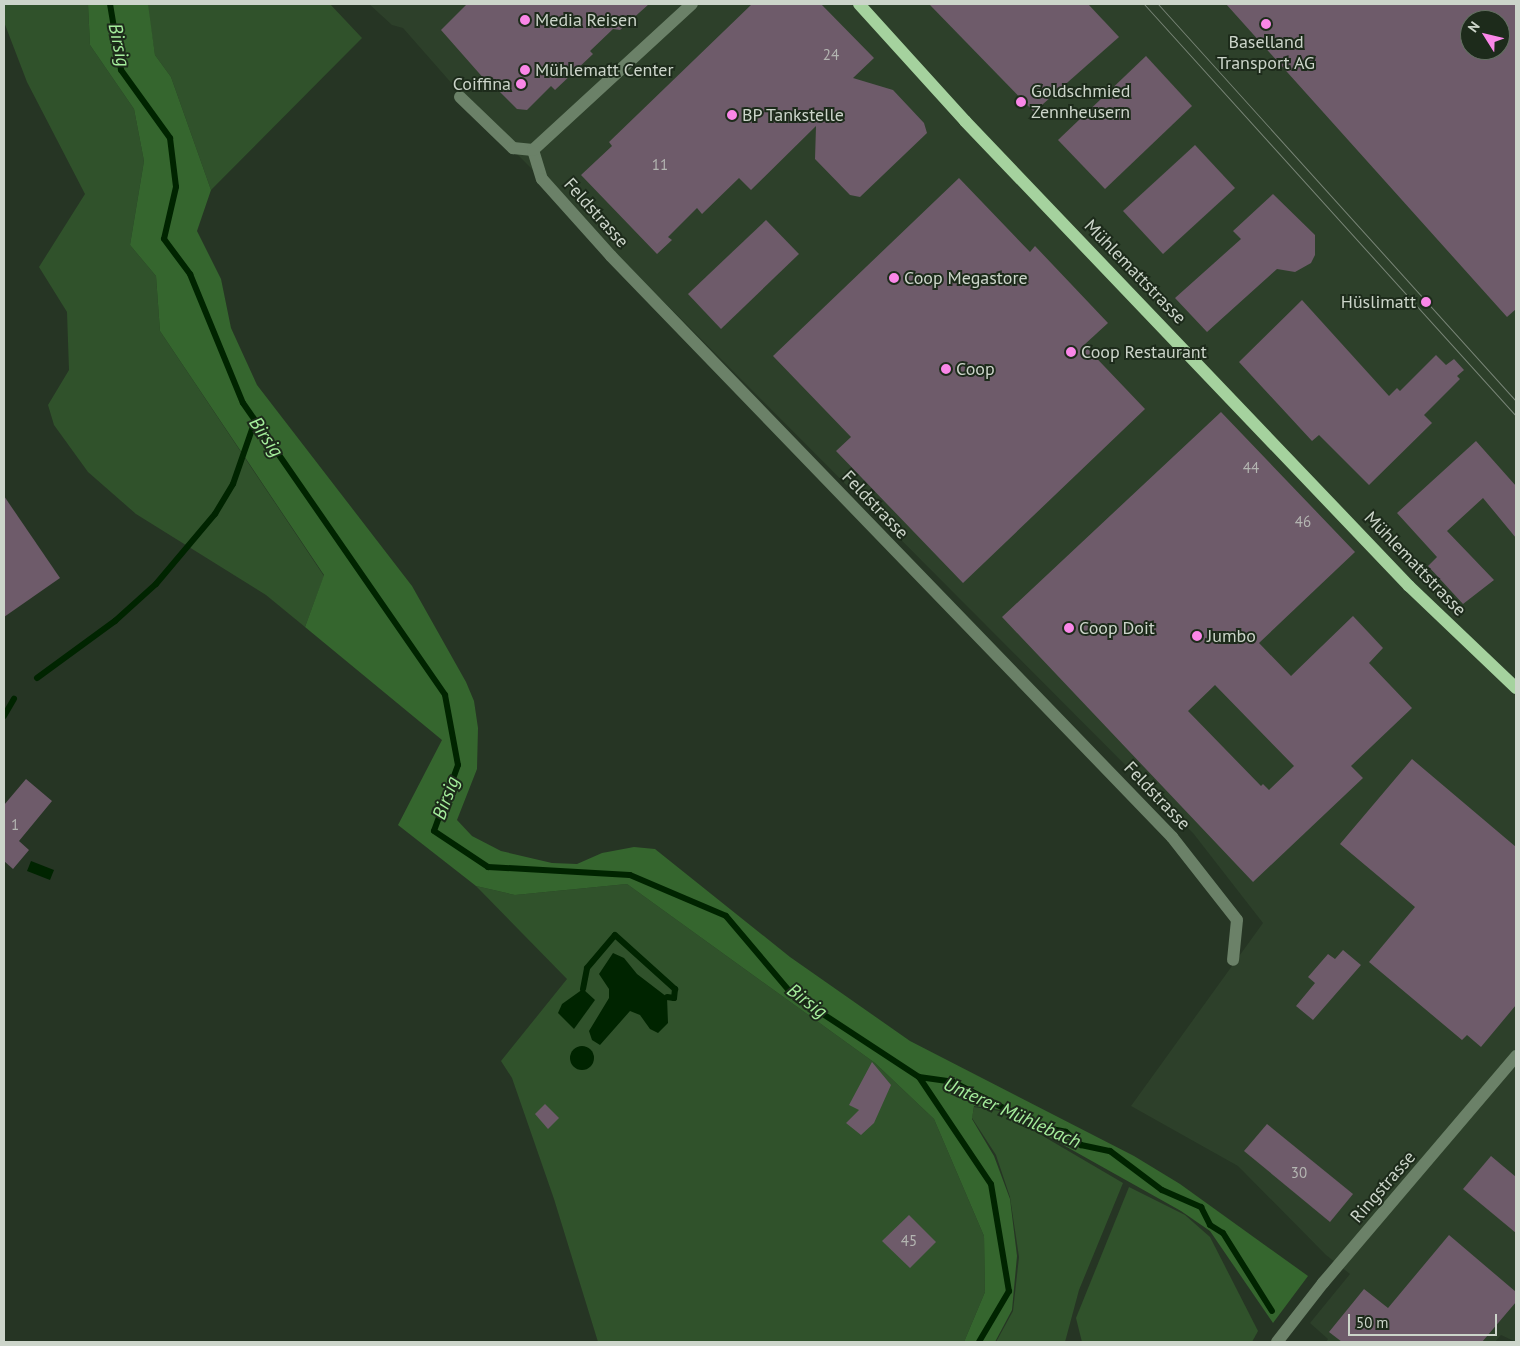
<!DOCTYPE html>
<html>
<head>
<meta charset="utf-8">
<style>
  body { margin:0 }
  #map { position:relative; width:1520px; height:1346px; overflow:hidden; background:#263524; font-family:"PT Sans",sans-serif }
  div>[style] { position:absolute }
  .built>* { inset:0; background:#2d402a }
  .green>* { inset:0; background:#30522b }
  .forest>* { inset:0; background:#35662e }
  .water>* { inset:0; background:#002400 }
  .round { border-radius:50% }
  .stream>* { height:6px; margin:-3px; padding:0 3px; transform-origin:3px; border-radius:3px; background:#002400 }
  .building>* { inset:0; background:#6e5b6a }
  .minor>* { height:12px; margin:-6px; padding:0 6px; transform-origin:6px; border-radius:6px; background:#6b8168 }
  .major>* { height:12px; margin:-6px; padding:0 6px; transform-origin:6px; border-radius:6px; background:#a5d29e }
  .tram>* { height:1px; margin:-0.5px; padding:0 0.5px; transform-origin:0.5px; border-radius:0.5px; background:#788476 }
  .dots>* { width:14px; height:14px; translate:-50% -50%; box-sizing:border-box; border:2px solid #1d2b1b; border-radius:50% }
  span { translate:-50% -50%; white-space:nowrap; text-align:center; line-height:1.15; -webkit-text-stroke:4px #1d2b1b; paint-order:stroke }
  .number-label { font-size:15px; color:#b4b6b2 }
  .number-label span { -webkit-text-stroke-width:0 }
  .poi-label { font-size:18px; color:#ccd5ca }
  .left { translate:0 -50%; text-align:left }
  .right { translate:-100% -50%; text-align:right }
  .street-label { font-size:18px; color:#ccd5ca }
  .water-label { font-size:19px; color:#a5ee9c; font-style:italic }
  .frame { position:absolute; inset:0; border:5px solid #ccd5ca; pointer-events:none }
  .north { position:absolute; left:1460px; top:10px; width:50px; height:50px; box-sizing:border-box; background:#1d2b1b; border:1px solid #636f61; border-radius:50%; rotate:306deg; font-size:14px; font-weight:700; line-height:20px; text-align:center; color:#ccd5ca }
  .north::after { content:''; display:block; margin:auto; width:18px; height:22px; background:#fa87e8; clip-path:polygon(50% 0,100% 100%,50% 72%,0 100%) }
  .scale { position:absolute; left:1348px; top:1314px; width:149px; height:22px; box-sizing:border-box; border:2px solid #ccd5ca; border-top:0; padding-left:6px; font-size:15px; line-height:18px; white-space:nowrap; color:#ccd5ca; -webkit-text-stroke:4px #1d2b1b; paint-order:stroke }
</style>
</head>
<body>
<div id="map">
  <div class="built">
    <i style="clip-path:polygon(evenodd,369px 4px,1516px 4px,1516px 1342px,1501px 1335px,1495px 1342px,1326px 1342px,1328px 1339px,1310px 1323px,1350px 1274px,1326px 1255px,1238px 1166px,1131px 1106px,1263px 923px,1193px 833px,490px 127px,403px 28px,392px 25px,369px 4px,1470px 20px,1500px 20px,1500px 50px,1470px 50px,1470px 20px)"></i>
  </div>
  <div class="green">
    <i style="clip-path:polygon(4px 4px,88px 4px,90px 45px,134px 109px,144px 161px,130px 245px,156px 276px,160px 331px,324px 576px,305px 627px,266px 595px,136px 514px,88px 472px,54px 425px,48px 405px,69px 370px,67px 312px,39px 267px,85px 194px,27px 82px,4px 22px)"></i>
    <i style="clip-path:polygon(147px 4px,330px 4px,362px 38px,211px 190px,171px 77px,155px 55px)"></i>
    <i style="clip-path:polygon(627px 884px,875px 1063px,934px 1119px,984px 1236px,985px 1292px,964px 1342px,598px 1342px,554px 1199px,512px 1078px,501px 1061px,567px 979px,476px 886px,515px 895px)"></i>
    <i style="clip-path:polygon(974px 1107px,1000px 1111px,1123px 1183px,1079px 1290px,1065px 1342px,996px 1342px,1013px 1311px,1019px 1257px,1010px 1197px,996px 1155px,972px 1118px)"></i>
    <i style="clip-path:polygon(1129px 1187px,1185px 1215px,1210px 1237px,1258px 1331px,1252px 1342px,1082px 1342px,1076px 1318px)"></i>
  </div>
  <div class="forest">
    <i style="clip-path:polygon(88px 4px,148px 4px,155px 55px,171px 77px,211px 190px,197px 231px,221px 279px,231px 328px,257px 385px,412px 586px,466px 682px,474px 701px,478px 728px,477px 769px,457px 820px,472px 836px,501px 851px,552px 863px,577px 864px,602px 853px,634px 847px,655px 849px,790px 957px,910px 1041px,1134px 1156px,1180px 1184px,1308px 1276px,1273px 1323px,1210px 1231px,1181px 1211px,1001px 1110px,974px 1106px,972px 1119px,994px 1156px,1010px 1199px,1017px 1256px,1012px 1310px,995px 1342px,964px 1342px,985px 1292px,984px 1236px,934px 1119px,875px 1063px,627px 884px,515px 895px,476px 886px,398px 825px,442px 740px,305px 627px,324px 575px,160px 331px,156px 276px,130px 245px,144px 161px,134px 109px,90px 45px)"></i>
  </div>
  <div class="water">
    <i style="clip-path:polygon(31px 861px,54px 870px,50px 880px,27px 871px)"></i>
    <i style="clip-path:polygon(613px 953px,624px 958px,637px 974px,667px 997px,668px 1023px,658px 1033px,650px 1029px,640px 1015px,630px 1011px,600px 1045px,592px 1040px,589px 1031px,609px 998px,609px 989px,599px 974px)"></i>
    <i style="clip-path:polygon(583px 989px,595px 1000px,574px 1029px,558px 1013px,562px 1004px)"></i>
    <i class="round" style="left:570px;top:1046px;width:24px;height:24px"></i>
  </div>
  <div class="stream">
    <i style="left:110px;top:4px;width:67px;rotate:80.5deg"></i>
    <i style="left:121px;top:70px;width:84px;rotate:54.2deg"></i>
    <i style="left:170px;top:138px;width:49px;rotate:83deg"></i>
    <i style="left:176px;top:187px;width:53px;rotate:103deg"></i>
    <i style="left:164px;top:239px;width:44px;rotate:53.4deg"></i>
    <i style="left:190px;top:274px;width:139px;rotate:67.7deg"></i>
    <i style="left:243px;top:403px;width:355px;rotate:55.3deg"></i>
    <i style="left:445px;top:695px;width:71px;rotate:79.5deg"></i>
    <i style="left:458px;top:765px;width:70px;rotate:110deg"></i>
    <i style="left:434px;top:831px;width:65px;rotate:33.7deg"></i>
    <i style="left:488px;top:867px;width:142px;rotate:3.2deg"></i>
    <i style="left:630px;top:875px;width:104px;rotate:23.1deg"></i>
    <i style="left:726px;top:916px;width:101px;rotate:49.8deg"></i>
    <i style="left:791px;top:993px;width:153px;rotate:33.3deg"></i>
    <i style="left:919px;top:1077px;width:129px;rotate:56.1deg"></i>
    <i style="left:991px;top:1184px;width:109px;rotate:80.5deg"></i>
    <i style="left:1009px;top:1291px;width:59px;rotate:120.5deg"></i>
    <i style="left:37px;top:678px;width:97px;rotate:-36.2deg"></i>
    <i style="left:115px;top:621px;width:55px;rotate:-42.1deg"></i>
    <i style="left:156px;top:584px;width:92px;rotate:-49.9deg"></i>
    <i style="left:215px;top:514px;width:35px;rotate:-59deg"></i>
    <i style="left:233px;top:484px;width:67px;rotate:-70.8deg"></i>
    <i style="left:4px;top:716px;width:20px;rotate:-60deg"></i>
    <i style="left:583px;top:989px;width:21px;rotate:-79deg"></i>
    <i style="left:587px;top:968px;width:43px;rotate:-49.7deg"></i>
    <i style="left:615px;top:935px;width:81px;rotate:42deg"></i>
    <i style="left:675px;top:989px;width:9px;rotate:96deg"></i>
    <i style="left:674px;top:998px;width:7px;rotate:-172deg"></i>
    <i style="left:919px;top:1077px;width:34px;rotate:8deg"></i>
    <i style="left:953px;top:1082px;width:99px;rotate:27.1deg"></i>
    <i style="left:1041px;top:1127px;width:25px;rotate:11deg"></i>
    <i style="left:1066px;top:1132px;width:20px;rotate:41deg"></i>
    <i style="left:1081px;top:1145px;width:30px;rotate:12deg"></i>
    <i style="left:1110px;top:1151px;width:65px;rotate:36.9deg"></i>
    <i style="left:1162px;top:1190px;width:43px;rotate:23.6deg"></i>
    <i style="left:1201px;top:1207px;width:20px;rotate:63deg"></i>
    <i style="left:1210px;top:1225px;width:15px;rotate:32deg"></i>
    <i style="left:1223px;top:1233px;width:92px;rotate:57.9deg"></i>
  </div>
  <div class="building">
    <i style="clip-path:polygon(467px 4px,649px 4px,620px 30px,613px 29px,590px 51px,593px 54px,555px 90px,551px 86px,527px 110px,517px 109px,495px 87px,493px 89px,441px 30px)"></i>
    <i style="clip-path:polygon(752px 4px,821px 4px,874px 58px,853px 78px,893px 90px,924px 123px,927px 133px,860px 197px,850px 195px,815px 159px,816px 126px,751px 190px,739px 178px,702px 214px,697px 208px,668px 237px,672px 240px,657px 254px,581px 175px,612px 146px,609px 142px)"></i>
    <i style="clip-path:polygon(929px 4px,1088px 4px,1119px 37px,1034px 112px)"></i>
    <i style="clip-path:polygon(evenodd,1226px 4px,1516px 4px,1516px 309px,1507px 317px,1226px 4px,1470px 20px,1500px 20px,1500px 50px,1470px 50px,1470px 20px)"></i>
    <i style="clip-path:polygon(1146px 56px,1192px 106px,1105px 189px,1058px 140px)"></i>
    <i style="clip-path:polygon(1195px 145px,1235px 188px,1163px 254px,1123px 211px)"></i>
    <i style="clip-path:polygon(959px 178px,1030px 252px,1035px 246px,1108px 323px,1084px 345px,1145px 409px,963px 583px,836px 451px,851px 437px,773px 356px)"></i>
    <i style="clip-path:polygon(1273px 194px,1315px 235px,1315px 255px,1311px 263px,1295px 272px,1277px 269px,1207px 332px,1175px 298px,1241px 239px,1233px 231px)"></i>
    <i style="clip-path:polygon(766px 220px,799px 254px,721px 329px,688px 294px)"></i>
    <i style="clip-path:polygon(1302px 300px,1389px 396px,1397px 388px,1400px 391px,1436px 355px,1446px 365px,1454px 359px,1464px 370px,1457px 376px,1460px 379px,1424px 415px,1432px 423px,1369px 485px,1319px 435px,1312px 441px,1239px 362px)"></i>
    <i style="clip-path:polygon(evenodd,1221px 412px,1355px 552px,1259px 643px,1291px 676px,1353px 616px,1383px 648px,1369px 663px,1412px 708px,1351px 766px,1363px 778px,1253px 882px,1002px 617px,1221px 412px,1215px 685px,1294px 766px,1269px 790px,1263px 784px,1261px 786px,1188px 711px,1215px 685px)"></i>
    <i style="clip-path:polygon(1476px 441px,1516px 486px,1516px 538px,1483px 498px,1447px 531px,1494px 580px,1463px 604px,1428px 566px,1437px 557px,1397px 513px)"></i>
    <i style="clip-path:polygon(4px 496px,60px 578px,4px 617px)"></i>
    <i style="clip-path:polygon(1412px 759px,1516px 847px,1516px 1005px,1481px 1047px,1467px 1035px,1462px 1040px,1369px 962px,1415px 907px,1340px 844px)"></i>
    <i style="clip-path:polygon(26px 779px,52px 801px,19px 841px,29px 850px,13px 869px,4px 861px,4px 805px)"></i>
    <i style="clip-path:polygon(1343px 950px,1361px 965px,1313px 1020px,1296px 1006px,1315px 983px,1308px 977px,1328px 954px,1335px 959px)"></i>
    <i style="clip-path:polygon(872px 1062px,891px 1085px,874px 1123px,861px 1135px,846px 1123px,859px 1110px,849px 1105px)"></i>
    <i style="clip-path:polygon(545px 1104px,559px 1118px,548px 1129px,535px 1114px)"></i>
    <i style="clip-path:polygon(1267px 1124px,1353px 1194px,1330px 1222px,1244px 1151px)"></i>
    <i style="clip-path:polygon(1491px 1156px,1516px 1177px,1516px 1233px,1463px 1189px)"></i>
    <i style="clip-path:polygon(909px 1215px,936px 1242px,910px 1268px,882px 1241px)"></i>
    <i style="clip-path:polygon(1449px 1235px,1516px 1292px,1516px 1302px,1482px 1342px,1342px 1342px,1329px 1332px,1364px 1289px,1388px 1308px)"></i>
  </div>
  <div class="minor">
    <i style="left:460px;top:97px;width:74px;rotate:43.9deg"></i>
    <i style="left:513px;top:148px;width:20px;rotate:6deg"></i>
    <i style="left:533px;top:150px;width:30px;rotate:73deg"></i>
    <i style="left:542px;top:179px;width:103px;rotate:48.1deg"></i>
    <i style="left:611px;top:256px;width:808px;rotate:46deg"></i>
    <i style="left:1172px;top:837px;width:105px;rotate:51.9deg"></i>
    <i style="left:1237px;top:920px;width:40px;rotate:95.7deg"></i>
    <i style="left:533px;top:150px;width:216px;rotate:-42.6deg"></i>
    <i style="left:1277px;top:1342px;width:75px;rotate:-52.1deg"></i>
    <i style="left:1323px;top:1283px;width:298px;rotate:-49.6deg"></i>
  </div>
  <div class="major">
    <i style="left:859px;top:4px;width:158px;rotate:47.8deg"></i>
    <i style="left:965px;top:121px;width:643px;rotate:46.32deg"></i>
    <i style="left:1409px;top:586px;width:148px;rotate:43.6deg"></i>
  </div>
  <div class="tram">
    <i style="left:1144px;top:4px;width:555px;rotate:47.92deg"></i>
    <i style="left:1158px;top:4px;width:535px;rotate:47.96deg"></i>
  </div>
  <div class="dots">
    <i style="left:525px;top:20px;background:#fa87e8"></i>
    <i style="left:1266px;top:24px;background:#fa87e8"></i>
    <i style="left:525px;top:70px;background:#fa87e8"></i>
    <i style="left:521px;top:84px;background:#fa87e8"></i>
    <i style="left:1021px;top:102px;background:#fa87e8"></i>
    <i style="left:732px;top:115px;background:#fa87e8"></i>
    <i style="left:894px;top:278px;background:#fa87e8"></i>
    <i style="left:1426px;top:302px;background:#fa87e8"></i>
    <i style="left:1071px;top:352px;background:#fa87e8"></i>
    <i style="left:946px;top:369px;background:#fa87e8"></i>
    <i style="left:1069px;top:628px;background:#fa87e8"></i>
    <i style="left:1197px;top:636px;background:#fa87e8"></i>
  </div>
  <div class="number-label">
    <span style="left:831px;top:55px">24</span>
    <span style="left:660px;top:165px">11</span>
    <span style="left:1251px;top:468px">44</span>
    <span style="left:1303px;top:522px">46</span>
    <span style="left:15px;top:825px">1</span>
    <span style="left:1299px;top:1173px">30</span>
    <span style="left:909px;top:1241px">45</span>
  </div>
  <div class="poi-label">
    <span class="left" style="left:535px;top:20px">Media Reisen</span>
    <span style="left:1266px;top:53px">Baselland<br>Transport AG</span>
    <span class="left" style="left:535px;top:70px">Mühlematt Center</span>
    <span class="right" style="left:511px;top:84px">Coiffina</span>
    <span class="left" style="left:1031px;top:102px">Goldschmied<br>Zennheusern</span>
    <span class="left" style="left:742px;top:115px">BP Tankstelle</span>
    <span class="left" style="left:904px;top:278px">Coop Megastore</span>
    <span class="right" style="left:1416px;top:302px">Hüslimatt</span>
    <span class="left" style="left:1081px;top:352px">Coop Restaurant</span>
    <span class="left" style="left:956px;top:369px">Coop</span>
    <span class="left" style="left:1079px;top:628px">Coop Doit</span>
    <span class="left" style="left:1207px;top:636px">Jumbo</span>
  </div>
  <div class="street-label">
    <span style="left:596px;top:213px;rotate:48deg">Feldstrasse</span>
    <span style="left:1135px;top:272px;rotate:46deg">Mühlemattstrasse</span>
    <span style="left:875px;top:505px;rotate:46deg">Feldstrasse</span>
    <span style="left:1415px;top:564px;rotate:46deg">Mühlemattstrasse</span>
    <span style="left:1157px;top:796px;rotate:46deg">Feldstrasse</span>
    <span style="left:1383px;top:1187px;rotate:-49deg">Ringstrasse</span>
  </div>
  <div class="water-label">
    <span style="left:119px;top:45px;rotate:78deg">Birsig</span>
    <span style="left:266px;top:437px;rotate:55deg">Birsig</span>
    <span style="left:446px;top:798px;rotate:-70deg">Birsig</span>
    <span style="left:807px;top:1001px;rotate:37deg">Birsig</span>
    <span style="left:1012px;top:1113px;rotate:24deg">Unterer Mühlebach</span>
  </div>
  <div class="frame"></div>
  <div class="north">N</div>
  <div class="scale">50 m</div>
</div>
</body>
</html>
